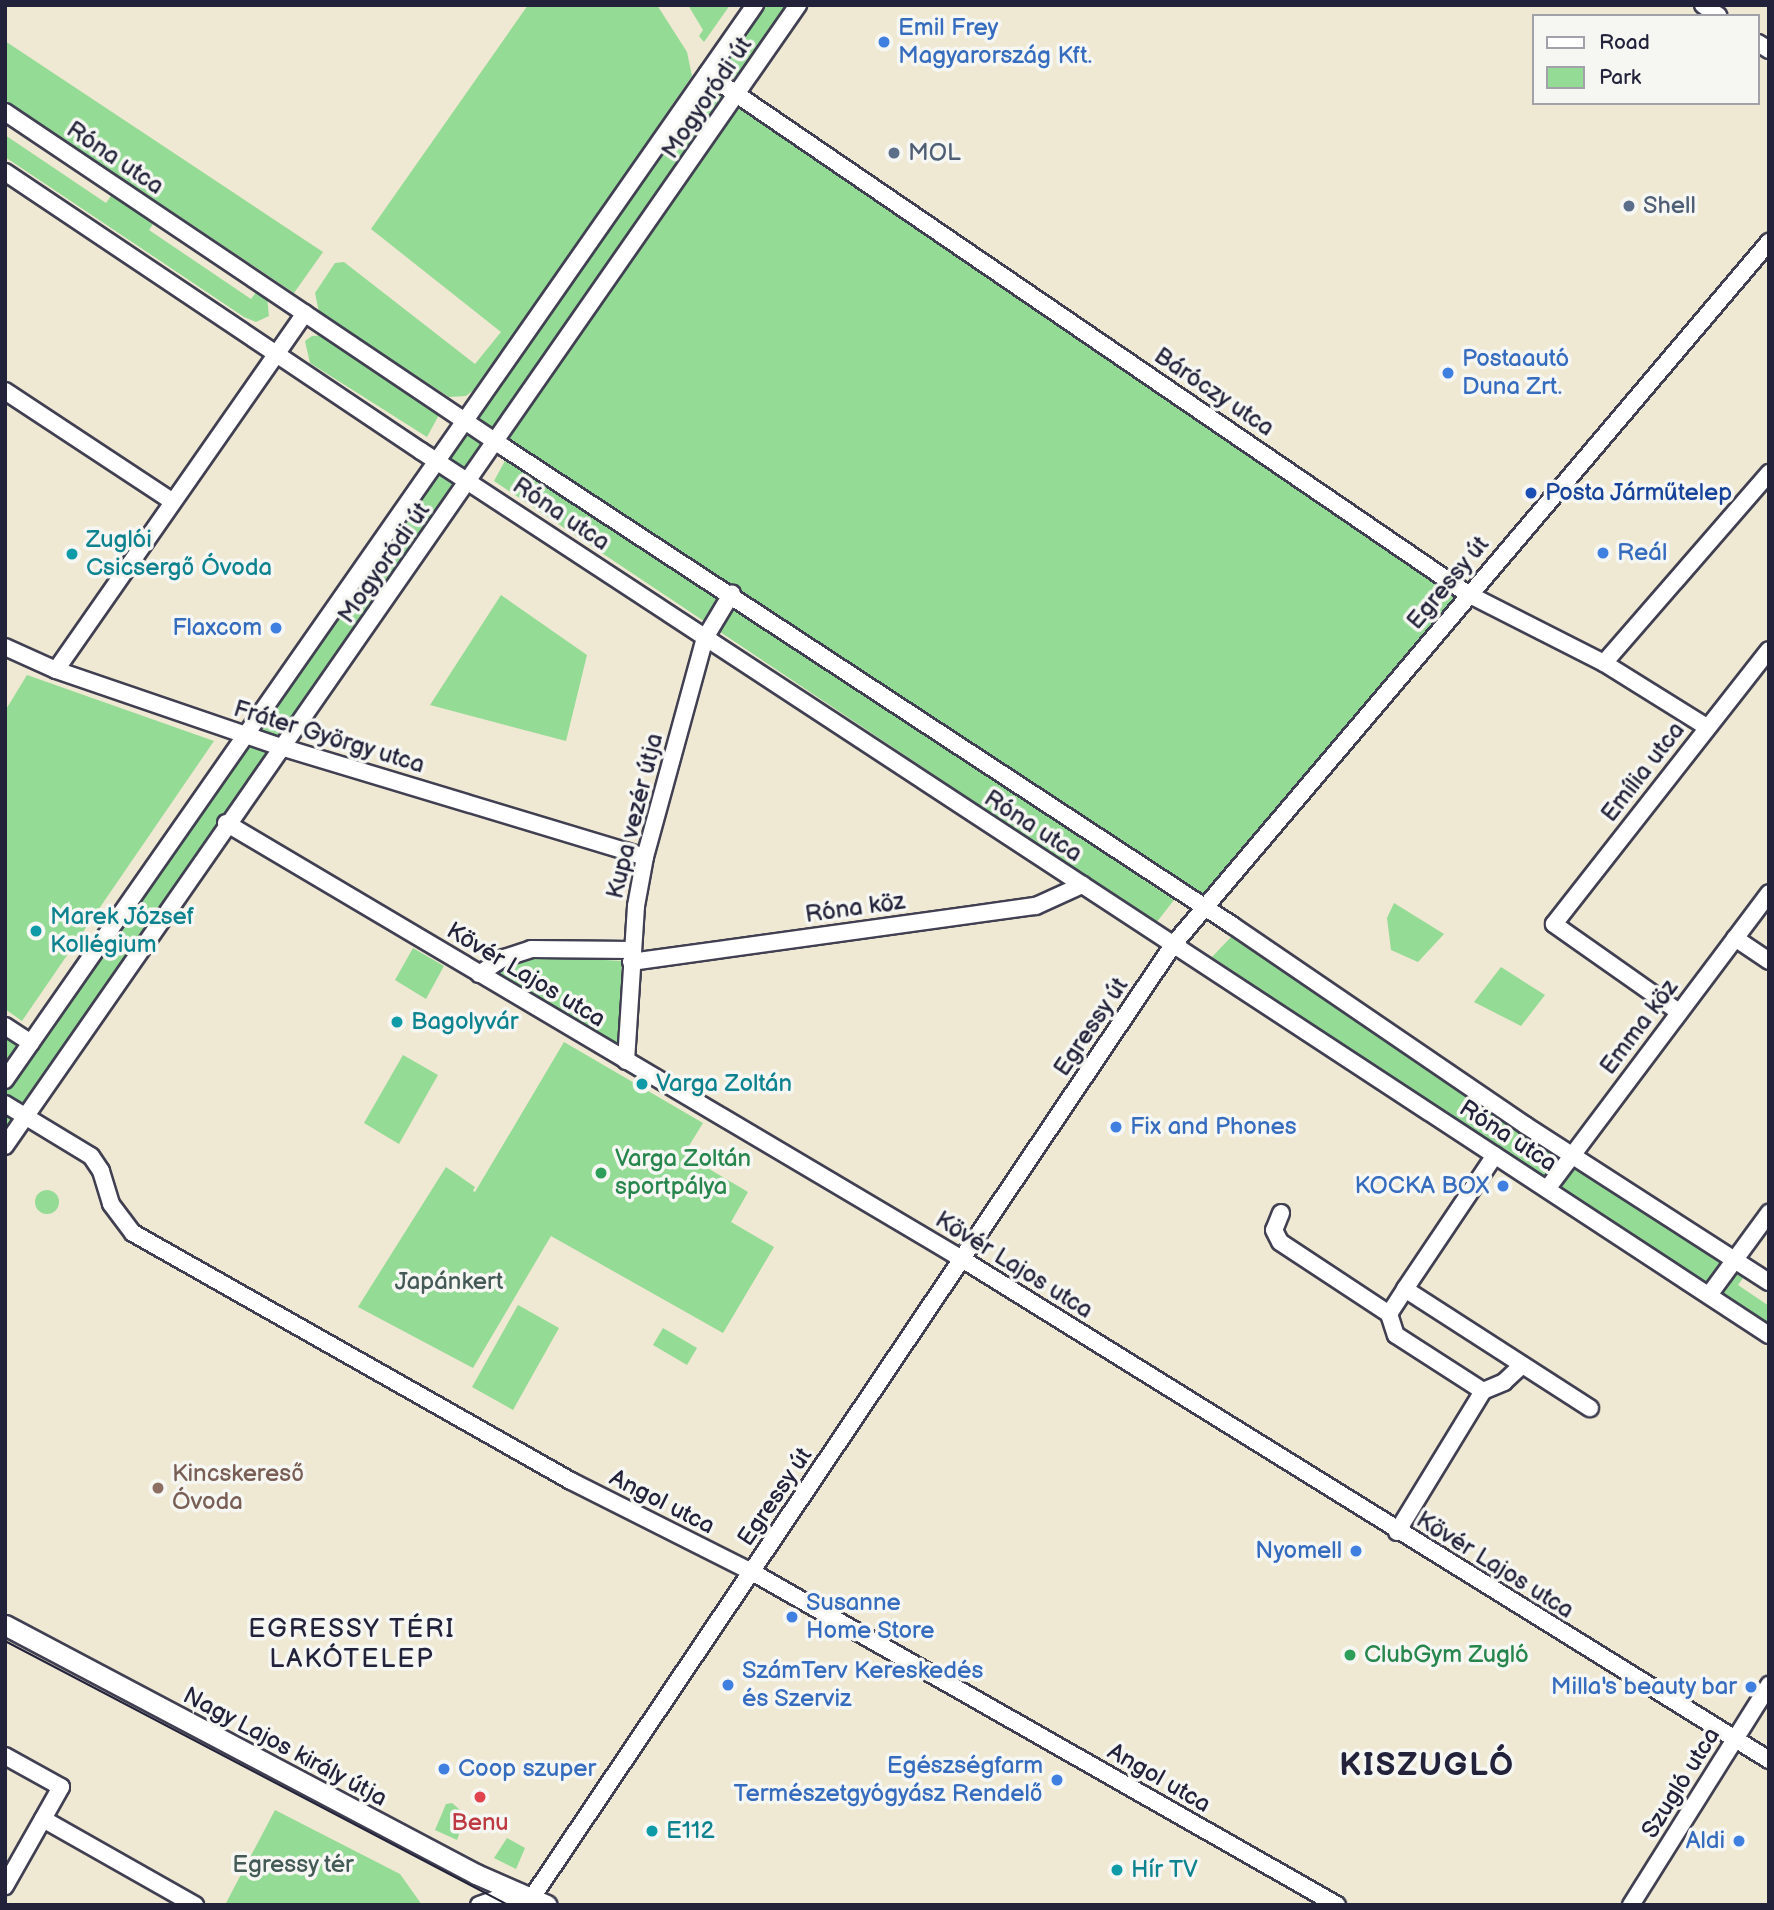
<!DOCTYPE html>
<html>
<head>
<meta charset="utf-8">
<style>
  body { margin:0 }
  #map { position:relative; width:1774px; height:1910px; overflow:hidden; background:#efe8d2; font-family:"Balsamiq Sans",sans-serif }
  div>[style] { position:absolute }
  .green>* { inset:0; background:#94db95 }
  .round { border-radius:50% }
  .roads { filter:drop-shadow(2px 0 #414052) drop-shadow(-2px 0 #414052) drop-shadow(0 2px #414052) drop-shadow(0 -2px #414052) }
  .minor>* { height:16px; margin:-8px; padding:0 8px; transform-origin:8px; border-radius:8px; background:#fff }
  .major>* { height:19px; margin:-9.5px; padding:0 9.5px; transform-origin:9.5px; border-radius:9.5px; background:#fff }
  .tram>* { height:2px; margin:-1px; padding:0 1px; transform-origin:1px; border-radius:1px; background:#22223b }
  .dots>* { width:19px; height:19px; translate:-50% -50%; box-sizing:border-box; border:4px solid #f6f6f2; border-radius:50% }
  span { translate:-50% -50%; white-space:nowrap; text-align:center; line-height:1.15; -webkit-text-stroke:7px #f6f6f2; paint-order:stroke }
  .shop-label { font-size:24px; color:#366cbe }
  .left { translate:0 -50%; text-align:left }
  .right { translate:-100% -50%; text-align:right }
  .street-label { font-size:24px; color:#22223b }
  .service-label { font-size:24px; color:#4e5e75 }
  .transit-label { font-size:24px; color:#164399 }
  .culture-label { font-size:24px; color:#0d838f }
  .leisure-label { font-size:24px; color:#27864d }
  .park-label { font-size:24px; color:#445a56 }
  .education-label { font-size:24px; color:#785e54 }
  .health-label { font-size:24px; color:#be3a42 }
  .neighbourhood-label { font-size:26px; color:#22223b; letter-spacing:2px }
  .district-label { font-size:32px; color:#22223b; font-weight:700; letter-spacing:2px }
  .frame { position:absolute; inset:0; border:7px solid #22223b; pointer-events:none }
  .legend { position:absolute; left:1532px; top:14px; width:228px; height:91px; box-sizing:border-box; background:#f6f6f2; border:2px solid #a1a1a9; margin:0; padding:9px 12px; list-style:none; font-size:21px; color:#22223b }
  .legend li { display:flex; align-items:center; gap:14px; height:35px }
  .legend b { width:35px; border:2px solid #a1a1a9 }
</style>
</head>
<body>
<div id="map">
  <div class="green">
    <i style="clip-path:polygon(528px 5px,657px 5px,687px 52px,692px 76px,485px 381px,466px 396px,449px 397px,319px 312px,315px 293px,335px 263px,344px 262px,475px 364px,501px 332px,371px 229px)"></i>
    <i style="clip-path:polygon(688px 5px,730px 5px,704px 42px,699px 36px,703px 30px)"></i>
    <i style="clip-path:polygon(755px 5px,798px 5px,737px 94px,1468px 594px,1204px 907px,497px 443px,5px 1146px,5px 1080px)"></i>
    <i style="clip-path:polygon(5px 41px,323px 252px,294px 293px,5px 100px)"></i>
    <i style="clip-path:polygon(5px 135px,106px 203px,115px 190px,157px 218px,149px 230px,251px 299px,257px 291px,267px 297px,269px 316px,256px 322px,244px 317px,5px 157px)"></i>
    <i style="clip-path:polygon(326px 335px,440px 413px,427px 437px,310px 363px,305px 341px,312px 336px)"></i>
    <i style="clip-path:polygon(507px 457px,1174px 900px,1156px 923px,494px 481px)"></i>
    <i style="clip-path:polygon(501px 595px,587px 655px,566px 741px,430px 705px)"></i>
    <i style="clip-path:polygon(27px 675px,214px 741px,22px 1021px,5px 1009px,5px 711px)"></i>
    <i style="clip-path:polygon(1394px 903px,1444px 934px,1418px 962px,1391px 950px,1387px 918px)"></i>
    <i style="clip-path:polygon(1232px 936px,1743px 1278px,1738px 1285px,1769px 1306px,1769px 1326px,1212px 957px)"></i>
    <i style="clip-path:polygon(413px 948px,444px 966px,426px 999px,395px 980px)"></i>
    <i style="clip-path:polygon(535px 956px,622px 961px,618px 1046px,491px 974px)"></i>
    <i style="clip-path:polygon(1501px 967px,1545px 995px,1521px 1026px,1474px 1002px)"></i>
    <i style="clip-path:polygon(5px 1031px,23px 1043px,5px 1069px)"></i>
    <i style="clip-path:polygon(564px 1042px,703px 1123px,684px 1154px,748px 1192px,731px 1222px,774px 1247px,723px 1333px,551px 1236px,473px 1368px,358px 1307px,446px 1167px,475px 1187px,473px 1191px,475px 1192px)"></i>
    <i style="clip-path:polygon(403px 1055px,438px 1075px,399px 1144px,364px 1123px)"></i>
    <i class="round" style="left:35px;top:1190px;width:24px;height:24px"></i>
    <i style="clip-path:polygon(518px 1305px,559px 1328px,513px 1410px,472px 1387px)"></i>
    <i style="clip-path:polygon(663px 1328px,697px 1348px,687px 1365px,653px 1345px)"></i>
    <i style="clip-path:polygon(452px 1803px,466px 1815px,457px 1840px,435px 1830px,446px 1804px)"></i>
    <i style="clip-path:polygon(275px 1810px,400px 1874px,422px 1905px,225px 1905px)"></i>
    <i style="clip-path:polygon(507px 1838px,525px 1848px,516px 1869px,494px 1858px)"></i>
  </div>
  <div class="roads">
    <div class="minor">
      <i style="left:1703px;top:5px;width:19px;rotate:35deg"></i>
      <i style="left:1758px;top:43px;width:13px;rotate:32deg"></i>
      <i style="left:707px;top:74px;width:922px;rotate:34.35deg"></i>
      <i style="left:1468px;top:594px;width:153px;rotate:26.9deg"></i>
      <i style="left:1604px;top:663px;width:121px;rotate:31.9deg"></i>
      <i style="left:5px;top:112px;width:602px;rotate:33.9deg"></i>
      <i style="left:505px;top:448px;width:870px;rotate:33.27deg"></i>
      <i style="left:1232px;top:925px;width:355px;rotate:34.3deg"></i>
      <i style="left:1525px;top:1125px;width:290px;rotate:32.8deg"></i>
      <i style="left:5px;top:172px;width:501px;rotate:33.85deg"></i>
      <i style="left:421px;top:451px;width:1612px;rotate:33.26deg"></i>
      <i style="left:5px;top:391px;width:200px;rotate:33.4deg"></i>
      <i style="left:5px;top:647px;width:56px;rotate:24.3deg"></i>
      <i style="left:56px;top:670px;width:238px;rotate:18.9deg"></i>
      <i style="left:281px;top:747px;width:380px;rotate:16.8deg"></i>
      <i style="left:1604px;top:663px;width:252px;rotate:-49deg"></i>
      <i style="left:56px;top:670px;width:435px;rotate:-55.1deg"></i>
      <i style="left:226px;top:823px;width:855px;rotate:30.64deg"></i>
      <i style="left:962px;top:1259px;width:950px;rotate:31.83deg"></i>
      <i style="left:1735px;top:938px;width:41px;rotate:34.1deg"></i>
      <i style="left:631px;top:962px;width:409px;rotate:-7.9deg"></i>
      <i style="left:1036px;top:906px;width:51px;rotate:-24.5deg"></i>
      <i style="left:479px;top:974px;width:30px;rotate:-33deg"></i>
      <i style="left:504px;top:958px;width:28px;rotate:-18deg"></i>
      <i style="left:531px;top:949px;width:101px;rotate:0.6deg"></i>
      <i style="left:1679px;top:1012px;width:153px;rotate:-144.9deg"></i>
      <i style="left:1554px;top:924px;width:348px;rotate:-51.9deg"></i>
      <i style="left:5px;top:1026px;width:31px;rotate:33deg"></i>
      <i style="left:626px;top:1061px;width:155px;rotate:-86.3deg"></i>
      <i style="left:636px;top:906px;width:50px;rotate:-79.6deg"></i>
      <i style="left:645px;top:857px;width:227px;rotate:-74.7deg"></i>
      <i style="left:705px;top:638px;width:52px;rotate:-59deg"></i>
      <i style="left:5px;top:1080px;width:1311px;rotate:-55.1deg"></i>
      <i style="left:5px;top:1104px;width:100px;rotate:31.2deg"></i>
      <i style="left:91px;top:1156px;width:18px;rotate:56deg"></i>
      <i style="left:101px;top:1171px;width:34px;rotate:73deg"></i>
      <i style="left:111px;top:1204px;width:36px;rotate:53deg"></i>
      <i style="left:133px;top:1233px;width:503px;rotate:29.52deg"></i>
      <i style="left:571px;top:1481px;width:203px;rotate:26.7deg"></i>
      <i style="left:752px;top:1572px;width:673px;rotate:29.65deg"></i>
      <i style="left:5px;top:1146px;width:1390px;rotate:-55.2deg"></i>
      <i style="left:1547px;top:1189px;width:370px;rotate:-53.1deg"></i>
      <i style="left:1281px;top:1213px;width:18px;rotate:112deg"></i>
      <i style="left:1274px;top:1230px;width:13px;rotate:63deg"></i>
      <i style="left:1280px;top:1242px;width:131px;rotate:33.4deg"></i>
      <i style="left:1389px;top:1314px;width:30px;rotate:-57deg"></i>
      <i style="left:1405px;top:1289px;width:220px;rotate:32.8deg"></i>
      <i style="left:1405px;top:1289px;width:161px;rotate:-56.1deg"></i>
      <i style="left:1709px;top:1295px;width:102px;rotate:-53.8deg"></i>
      <i style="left:1389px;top:1314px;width:22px;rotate:72deg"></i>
      <i style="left:1396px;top:1335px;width:103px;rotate:32.8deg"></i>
      <i style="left:1483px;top:1391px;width:23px;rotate:-23deg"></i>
      <i style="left:1504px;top:1382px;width:25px;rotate:-43deg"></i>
      <i style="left:1397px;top:1532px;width:165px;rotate:-58.6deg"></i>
      <i style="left:5px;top:1756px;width:64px;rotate:29deg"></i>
      <i style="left:61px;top:1787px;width:114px;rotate:119.5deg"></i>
      <i style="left:43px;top:1819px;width:175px;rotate:29.5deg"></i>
      <i style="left:479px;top:1905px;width:18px;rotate:-19deg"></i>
      <i style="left:496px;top:1899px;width:31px;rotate:-2deg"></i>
      <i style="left:527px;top:1905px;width:1157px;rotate:-56.06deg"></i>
      <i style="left:1173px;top:945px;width:922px;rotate:-49.71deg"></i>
      <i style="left:1631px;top:1905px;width:260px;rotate:-57.9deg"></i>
    </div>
    <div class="major">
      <i style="left:5px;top:1625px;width:533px;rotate:27.86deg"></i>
      <i style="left:476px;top:1874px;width:77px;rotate:23.6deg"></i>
    </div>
  </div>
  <div class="tram">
    <i style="left:5px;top:1641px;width:568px;rotate:27.69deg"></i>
  </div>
  <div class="dots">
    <i style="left:884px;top:42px;background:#3f7fe0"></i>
    <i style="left:894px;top:153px;background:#5c6f8a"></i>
    <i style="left:1629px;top:206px;background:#5c6f8a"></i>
    <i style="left:1448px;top:373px;background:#3f7fe0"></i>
    <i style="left:1531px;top:493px;background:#1a4fb4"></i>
    <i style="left:1603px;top:553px;background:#3f7fe0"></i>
    <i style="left:72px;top:554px;background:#0f9aa8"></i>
    <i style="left:276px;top:628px;background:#3f7fe0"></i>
    <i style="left:36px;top:931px;background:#0f9aa8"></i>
    <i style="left:397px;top:1022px;background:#0f9aa8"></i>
    <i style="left:642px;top:1084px;background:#0f9aa8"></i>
    <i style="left:1116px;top:1127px;background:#3f7fe0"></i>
    <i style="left:601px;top:1173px;background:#2e9e5b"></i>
    <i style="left:1503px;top:1186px;background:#3f7fe0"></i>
    <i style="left:158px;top:1488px;background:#8d6e63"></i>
    <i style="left:1356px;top:1551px;background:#3f7fe0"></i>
    <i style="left:792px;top:1617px;background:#3f7fe0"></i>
    <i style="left:1350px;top:1655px;background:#2e9e5b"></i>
    <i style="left:728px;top:1685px;background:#3f7fe0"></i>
    <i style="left:1751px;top:1687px;background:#3f7fe0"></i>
    <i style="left:444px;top:1769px;background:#3f7fe0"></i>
    <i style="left:1057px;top:1780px;background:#3f7fe0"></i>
    <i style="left:480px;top:1797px;background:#e0444e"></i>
    <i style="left:652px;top:1831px;background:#0f9aa8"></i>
    <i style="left:1739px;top:1841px;background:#3f7fe0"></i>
    <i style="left:1117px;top:1870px;background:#0f9aa8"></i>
  </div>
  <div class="shop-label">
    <span class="left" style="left:898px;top:42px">Emil Frey<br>Magyarország Kft.</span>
    <span class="left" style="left:1462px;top:373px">Postaautó<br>Duna Zrt.</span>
    <span class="left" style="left:1617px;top:553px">Reál</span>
    <span class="right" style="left:262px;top:628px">Flaxcom</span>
    <span class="left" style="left:1130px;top:1127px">Fix and Phones</span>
    <span class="right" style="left:1489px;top:1186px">KOCKA BOX</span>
    <span class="right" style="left:1342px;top:1551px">Nyomell</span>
    <span class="left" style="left:806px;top:1617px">Susanne<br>Home Store</span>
    <span class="left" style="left:742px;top:1685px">SzámTerv Kereskedés<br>és Szerviz</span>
    <span class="right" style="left:1737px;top:1687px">Milla's beauty bar</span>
    <span class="right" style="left:1043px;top:1780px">Egészségfarm<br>Természetgyógyász Rendelő</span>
    <span class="left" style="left:458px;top:1769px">Coop szuper</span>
    <span class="right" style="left:1725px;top:1841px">Aldi</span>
  </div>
  <div class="street-label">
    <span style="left:707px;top:98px;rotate:-56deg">Mogyoródi út</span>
    <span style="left:115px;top:158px;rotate:34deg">Róna utca</span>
    <span style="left:1214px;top:392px;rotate:34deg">Báróczy utca</span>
    <span style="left:561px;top:514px;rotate:34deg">Róna utca</span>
    <span style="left:384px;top:563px;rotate:-55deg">Mogyoródi út</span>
    <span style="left:1448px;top:583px;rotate:-50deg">Egressy út</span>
    <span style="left:329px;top:737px;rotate:17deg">Fráter György utca</span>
    <span style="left:1643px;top:772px;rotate:-52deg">Emília utca</span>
    <span style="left:635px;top:816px;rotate:-76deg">Kupa vezér útja</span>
    <span style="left:1033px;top:826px;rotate:33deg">Róna utca</span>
    <span style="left:855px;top:908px;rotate:-8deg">Róna köz</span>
    <span style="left:526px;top:975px;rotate:31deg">Kövér Lajos utca</span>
    <span style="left:1091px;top:1027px;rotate:-56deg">Egressy út</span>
    <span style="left:1639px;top:1027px;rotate:-53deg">Emma köz</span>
    <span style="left:1508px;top:1136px;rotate:33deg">Róna utca</span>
    <span style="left:1014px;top:1265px;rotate:32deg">Kövér Lajos utca</span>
    <span style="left:775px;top:1497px;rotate:-56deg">Egressy út</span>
    <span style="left:662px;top:1502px;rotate:27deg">Angol utca</span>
    <span style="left:1495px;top:1565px;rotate:32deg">Kövér Lajos utca</span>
    <span style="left:285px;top:1747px;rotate:28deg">Nagy Lajos király útja</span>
    <span style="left:1159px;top:1778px;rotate:30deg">Angol utca</span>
    <span style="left:1681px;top:1783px;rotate:-58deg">Szugló utca</span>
  </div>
  <div class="service-label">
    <span class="left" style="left:908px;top:153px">MOL</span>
    <span class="left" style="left:1643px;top:206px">Shell</span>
  </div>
  <div class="transit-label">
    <span class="left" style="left:1545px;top:493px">Posta Járműtelep</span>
  </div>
  <div class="culture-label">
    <span class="left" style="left:86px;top:554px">Zuglói<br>Csicsergő Óvoda</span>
    <span class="left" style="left:50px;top:931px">Marek József<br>Kollégium</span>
    <span class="left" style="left:411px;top:1022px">Bagolyvár</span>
    <span class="left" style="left:656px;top:1084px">Varga Zoltán</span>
    <span class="left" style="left:666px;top:1831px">E112</span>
    <span class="left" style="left:1131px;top:1870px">Hír TV</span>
  </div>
  <div class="leisure-label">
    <span class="left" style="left:615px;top:1173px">Varga Zoltán<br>sportpálya</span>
    <span class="left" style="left:1364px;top:1655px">ClubGym Zugló</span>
  </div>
  <div class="park-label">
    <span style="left:449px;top:1282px">Japánkert</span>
    <span style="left:293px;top:1865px">Egressy tér</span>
  </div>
  <div class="education-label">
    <span class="left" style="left:172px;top:1488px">Kincskereső<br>Óvoda</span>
  </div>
  <div class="health-label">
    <span style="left:480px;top:1823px">Benu</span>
  </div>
  <div class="neighbourhood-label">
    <span style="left:352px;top:1645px">EGRESSY TÉRI<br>LAKÓTELEP</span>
  </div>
  <div class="district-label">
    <span style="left:1427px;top:1766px">KISZUGLÓ</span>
  </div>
  <div class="frame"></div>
  <ul class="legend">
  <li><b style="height:9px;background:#fff"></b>Road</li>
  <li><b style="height:19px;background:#94db95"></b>Park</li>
  </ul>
</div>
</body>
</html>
